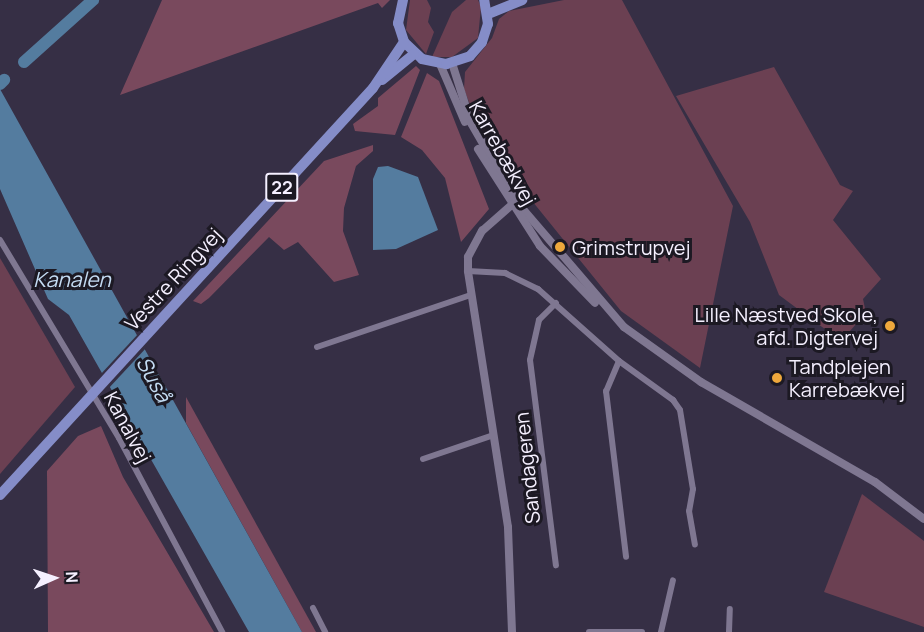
<!DOCTYPE html>
<html>
<head>
<meta charset="utf-8">
<style>
  body { margin:0 }
  #map { position:relative; width:924px; height:632px; overflow:hidden; background:#362f45; font-family:Manrope,sans-serif }
  div>[style] { position:absolute }
  .green>* { inset:0; background:#6b4052 }
  .forest>* { inset:0; background:#79495d }
  .water>* { inset:0; background:#547c9f }
  .pier>* { inset:0; background:#362f45 }
  .river>* { height:12px; margin:-6px; padding:0 6px; transform-origin:6px; border-radius:6px; background:#547c9f }
  .minor>* { height:6px; margin:-3px; padding:0 3px; transform-origin:3px; border-radius:3px; background:#7f7791 }
  .tertiary>* { height:8px; margin:-4px; padding:0 4px; transform-origin:4px; border-radius:4px; background:#7f7791 }
  .primary>* { height:10px; margin:-5px; padding:0 5px; transform-origin:5px; border-radius:5px; background:#858dc8 }
  .dots>* { width:16px; height:16px; translate:-50% -50%; box-sizing:border-box; border:3px solid #1c1923; border-radius:50% }
  span { translate:-50% -50%; white-space:nowrap; text-align:center; line-height:1.15; -webkit-text-stroke:6px #1c1923; paint-order:stroke }
  .shield-label span { padding:2px 4px; background:#1c1923; border:2px solid; border-radius:4px; -webkit-text-stroke-width:0 }
  .shield-label { font-size:18px; color:#f5f0ff; font-weight:700 }
  .street-label { font-size:20px; color:#f5f0ff }
  .poi-label { font-size:20px; color:#f5f0ff }
  .left { translate:0 -50%; text-align:left }
  .right { translate:-100% -50%; text-align:right }
  .water-label { font-size:21px; color:#c4dcf3; font-style:italic }
  .north { position:absolute; left:24px; top:548px; width:60px; height:60px; -webkit-text-stroke:4px #1c1923; paint-order:stroke; rotate:87deg; font-size:16px; font-weight:700; line-height:24px; text-align:center; color:#f5f0ff }
  .north::after { content:''; display:block; margin:auto; width:21px; height:27px; background:#f5f0ff; clip-path:polygon(50% 0,100% 100%,50% 72%,0 100%) }
</style>
</head>
<body>
<div id="map">
  <div class="green">
    <i style="clip-path:polygon(410px 0,427px 0,431px 8px,428px 22px,434px 32px,426px 54px,406px 30px)"></i>
    <i style="clip-path:polygon(466px 0,478px 0,481px 7px,478px 38px,452px 57px,432px 57px,452px 12px)"></i>
    <i style="clip-path:polygon(564px 0,622px 0,733px 206px,700px 368px,621px 311px,520px 186px,477px 123px,464px 89px,465px 72px,492px 38px,499px 19px,509px 11px)"></i>
    <i style="clip-path:polygon(774px 67px,840px 185px,853px 191px,833px 220px,881px 279px,863px 299px,866px 313px,841px 341px,779px 295px,750px 222px,676px 96px)"></i>
    <i style="clip-path:polygon(0 258px,75px 387px,0 474px)"></i>
    <i style="clip-path:polygon(862px 494px,924px 541px,924px 627px,824px 592px)"></i>
  </div>
  <div class="forest">
    <i style="clip-path:polygon(162px 0,390px 0,382px 8px,378px 3px,120px 95px)"></i>
    <i style="clip-path:polygon(416px 66px,420px 70px,395px 135px,355px 131px,353px 124px,378px 106px,378px 98px)"></i>
    <i style="clip-path:polygon(427px 73px,439px 81px,489px 209px,461px 242px,445px 178px,422px 150px,401px 137px)"></i>
    <i style="clip-path:polygon(373px 145px,373px 151px,356px 166px,344px 208px,343px 231px,359px 275px,334px 282px,298px 242px,284px 250px,269px 237px,209px 298px,201px 304px,193px 301px,324px 161px)"></i>
    <i style="clip-path:polygon(186px 397px,316px 632px,302px 632px,186px 423px)"></i>
    <i style="clip-path:polygon(101px 426px,123px 477px,214px 632px,48px 632px,47px 471px,78px 436px)"></i>
  </div>
  <div class="water">
    <i style="clip-path:polygon(0 89px,302px 632px,249px 632px,69px 315px,48px 299px,0 189px)"></i>
    <i style="clip-path:polygon(388px 166px,418px 177px,438px 230px,396px 249px,373px 250px,373px 179px,378px 167px)"></i>
  </div>
  <div class="pier">
    <i style="clip-path:polygon(139px 333px,147px 347px,108px 389px,100px 375px)"></i>
  </div>
  <div class="river">
    <i style="left:24px;top:62px;width:93px;rotate:-41.9deg"></i>
    <i style="left:0;top:84px;width:6px;rotate:-45deg"></i>
  </div>
  <div class="minor">
    <i style="left:0;top:240px;width:231px;rotate:59deg"></i>
    <i style="left:119px;top:438px;width:220px;rotate:62deg"></i>
    <i style="left:468px;top:271px;width:37px;rotate:3deg"></i>
    <i style="left:505px;top:273px;width:37px;rotate:26deg"></i>
    <i style="left:538px;top:289px;width:108px;rotate:41.6deg"></i>
    <i style="left:619px;top:361px;width:67px;rotate:35.8deg"></i>
    <i style="left:673px;top:400px;width:12px;rotate:55deg"></i>
    <i style="left:680px;top:410px;width:80px;rotate:80.7deg"></i>
    <i style="left:693px;top:489px;width:22px;rotate:100deg"></i>
    <i style="left:689px;top:511px;width:34px;rotate:80deg"></i>
    <i style="left:556px;top:303px;width:24px;rotate:135deg"></i>
    <i style="left:539px;top:320px;width:41px;rotate:102.7deg"></i>
    <i style="left:530px;top:360px;width:207px;rotate:82.8deg"></i>
    <i style="left:317px;top:347px;width:163px;rotate:-18.7deg"></i>
    <i style="left:619px;top:361px;width:33px;rotate:113deg"></i>
    <i style="left:606px;top:391px;width:167px;rotate:83.1deg"></i>
    <i style="left:423px;top:459px;width:75px;rotate:-18.7deg"></i>
    <i style="left:313px;top:608px;width:27px;rotate:63deg"></i>
    <i style="left:589px;top:632px;width:53px"></i>
    <i style="left:661px;top:632px;width:53px;rotate:-77deg"></i>
    <i style="left:729px;top:632px;width:23px;rotate:-88deg"></i>
  </div>
  <div class="tertiary">
    <i style="left:452px;top:63px;width:63px;rotate:72.4deg"></i>
    <i style="left:471px;top:123px;width:90px;rotate:60deg"></i>
    <i style="left:516px;top:201px;width:166px;rotate:49.4deg"></i>
    <i style="left:624px;top:327px;width:95px;rotate:35.5deg"></i>
    <i style="left:701px;top:382px;width:201px;rotate:29.9deg"></i>
    <i style="left:875px;top:482px;width:61px;rotate:37.1deg"></i>
    <i style="left:440px;top:64px;width:63px;rotate:66.7deg"></i>
    <i style="left:478px;top:149px;width:115px;rotate:57.4deg"></i>
    <i style="left:540px;top:246px;width:79px;rotate:46deg"></i>
    <i style="left:512px;top:632px;width:105px;rotate:-92.2deg"></i>
    <i style="left:508px;top:527px;width:259px;rotate:-98.9deg"></i>
    <i style="left:468px;top:271px;width:14px;rotate:-90deg"></i>
    <i style="left:468px;top:257px;width:30px;rotate:-62deg"></i>
    <i style="left:482px;top:231px;width:45px;rotate:-41.4deg"></i>
  </div>
  <div class="primary">
    <i style="left:403px;top:0;width:24px;rotate:102deg"></i>
    <i style="left:398px;top:23px;width:20px;rotate:72deg"></i>
    <i style="left:404px;top:42px;width:25px;rotate:43deg"></i>
    <i style="left:422px;top:59px;width:25px;rotate:12deg"></i>
    <i style="left:446px;top:64px;width:25px;rotate:-18deg"></i>
    <i style="left:470px;top:56px;width:18px;rotate:-49deg"></i>
    <i style="left:482px;top:42px;width:19px;rotate:-72deg"></i>
    <i style="left:488px;top:24px;width:24px;rotate:-99deg"></i>
    <i style="left:488px;top:14px;width:37px;rotate:-22deg"></i>
    <i style="left:382px;top:80px;width:41px;rotate:-39.1deg"></i>
    <i style="left:0;top:495px;width:552px;rotate:-47.5deg"></i>
    <i style="left:373px;top:88px;width:55px;rotate:-56deg"></i>
  </div>
  <div class="dots">
    <i style="left:560px;top:247px;background:#eea83c"></i>
    <i style="left:890px;top:326px;background:#eea83c"></i>
    <i style="left:777px;top:378px;background:#eea83c"></i>
  </div>
  <div class="shield-label">
    <span style="left:282px;top:187px">22</span>
  </div>
  <div class="street-label">
    <span style="left:503px;top:153px;rotate:61deg">Karrebækvej</span>
    <span style="left:173px;top:279px;rotate:-47deg">Vestre Ringvej</span>
    <span style="left:128px;top:427px;rotate:62deg">Kanalvej</span>
    <span style="left:527px;top:468px;rotate:-96deg">Sandageren</span>
  </div>
  <div class="poi-label">
    <span class="left" style="left:572px;top:247px">Grimstrupvej</span>
    <span class="right" style="left:878px;top:326px">Lille Næstved Skole,<br>afd. Digtervej</span>
    <span class="left" style="left:789px;top:378px">Tandplejen<br>Karrebækvej</span>
  </div>
  <div class="water-label">
    <span style="left:72px;top:279px">Kanalen</span>
    <span style="left:154px;top:379px;rotate:61deg">Suså</span>
  </div>
  <div class="north">N</div>
</div>
</body>
</html>
